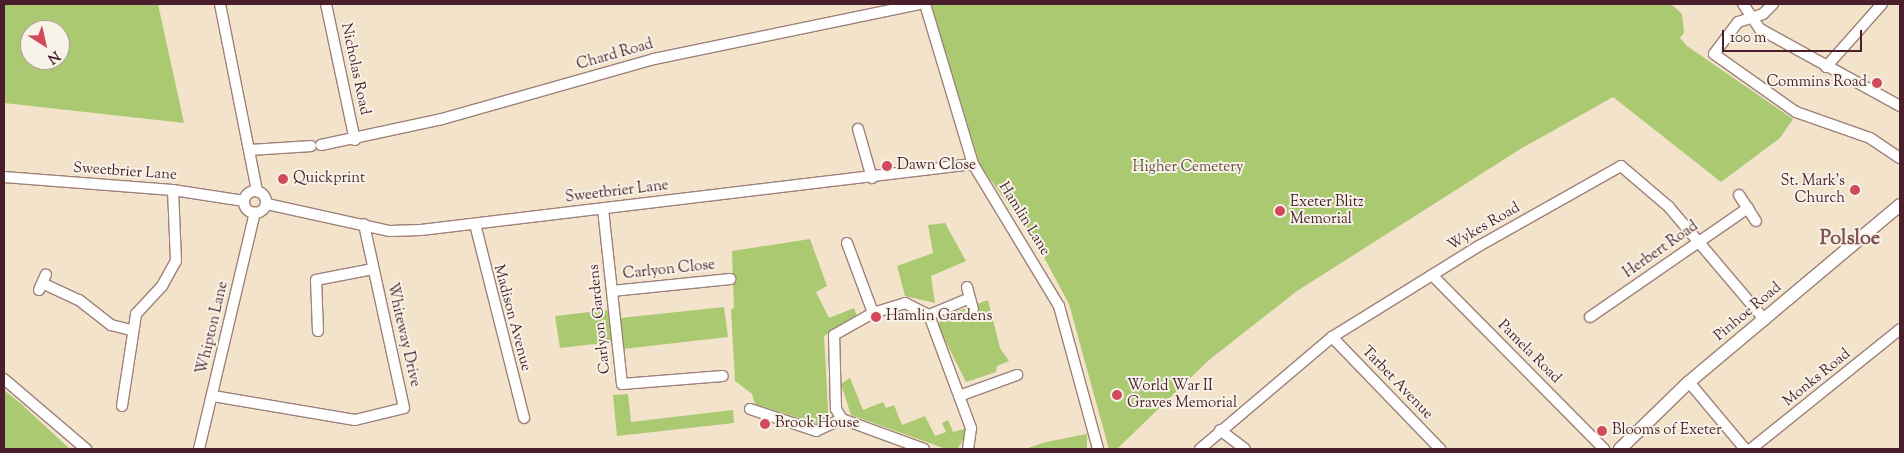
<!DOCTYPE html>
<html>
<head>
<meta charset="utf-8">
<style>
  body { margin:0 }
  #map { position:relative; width:1904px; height:453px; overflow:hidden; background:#f3e3ca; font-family:"Sorts Mill Goudy",serif }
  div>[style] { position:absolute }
  .green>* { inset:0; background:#aac971 }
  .stream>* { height:2.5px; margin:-1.25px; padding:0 1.25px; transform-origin:1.25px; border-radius:1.25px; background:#3aa9b9 }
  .roads { filter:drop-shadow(1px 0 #9e817a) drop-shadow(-1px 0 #9e817a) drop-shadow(0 1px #9e817a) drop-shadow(0 -1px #9e817a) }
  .minor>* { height:10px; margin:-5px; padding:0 5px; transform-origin:5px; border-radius:5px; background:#fff }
  .minor>.ring { margin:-5px; padding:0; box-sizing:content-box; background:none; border:10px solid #fff; border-radius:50% }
  .major>* { height:12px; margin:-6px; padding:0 6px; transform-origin:6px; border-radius:6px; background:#fff }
  .dots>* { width:14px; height:14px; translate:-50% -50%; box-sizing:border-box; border:2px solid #f7f3e8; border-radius:50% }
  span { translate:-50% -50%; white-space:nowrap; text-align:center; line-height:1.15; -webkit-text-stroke:4px #f7f3e8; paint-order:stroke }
  .street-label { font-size:15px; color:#4a1f2b }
  .poi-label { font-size:15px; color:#4a1f2b }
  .right { translate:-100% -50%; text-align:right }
  .left { translate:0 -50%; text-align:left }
  .park-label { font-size:15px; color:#675240 }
  .district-label { font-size:20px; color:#845256; font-weight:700 }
  .frame { position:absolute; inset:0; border:5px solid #4a1f2b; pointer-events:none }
  .north { position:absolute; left:20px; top:20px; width:50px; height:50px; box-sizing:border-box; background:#f7f3e8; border:1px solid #b29e9c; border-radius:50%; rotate:145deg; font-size:14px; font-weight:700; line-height:20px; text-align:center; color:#4a1f2b }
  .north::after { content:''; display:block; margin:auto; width:18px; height:22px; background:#d1495b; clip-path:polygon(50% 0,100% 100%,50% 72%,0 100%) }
  .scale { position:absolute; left:1722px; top:30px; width:140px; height:22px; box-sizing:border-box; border:2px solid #4a1f2b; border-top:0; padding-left:6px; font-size:15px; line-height:18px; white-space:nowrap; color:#4a1f2b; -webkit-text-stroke:4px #f7f3e8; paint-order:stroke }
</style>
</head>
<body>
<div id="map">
  <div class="green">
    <i style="clip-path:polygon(evenodd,4px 4px,158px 4px,184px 123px,4px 103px,4px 4px,30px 30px,60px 30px,60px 60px,30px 60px,30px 30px)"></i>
    <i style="clip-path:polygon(931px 4px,1671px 4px,1682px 14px,1684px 33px,1680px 38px,1687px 46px,1793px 119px,1780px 138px,1721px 182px,1613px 97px,1522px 148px,1297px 291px,1209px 360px,1117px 449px,1109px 449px,1069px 304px,1039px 248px,1039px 238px,1028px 232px,980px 165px)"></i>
    <i style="clip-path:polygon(945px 223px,966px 261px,931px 276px,935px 303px,905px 296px,897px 266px,933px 253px,928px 225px)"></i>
    <i style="clip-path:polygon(810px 239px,827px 286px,816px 292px,829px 318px,854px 308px,857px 316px,824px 336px,828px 409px,828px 418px,817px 424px,755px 404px,752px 394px,735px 381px,731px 310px,734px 307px,732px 251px)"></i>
    <i style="clip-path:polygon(988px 300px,1000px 348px,1009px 361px,997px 366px,996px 372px,966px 382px,938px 326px,942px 317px)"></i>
    <i style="clip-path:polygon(724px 307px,728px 337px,623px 349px,620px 318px)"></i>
    <i style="clip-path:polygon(608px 310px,612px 342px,560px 348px,555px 316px)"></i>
    <i style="clip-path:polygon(850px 378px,863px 410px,883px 402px,886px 408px,894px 405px,902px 425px,925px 416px,935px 436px,946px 432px,942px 423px,948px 420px,953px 432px,964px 429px,967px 434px,958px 448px,946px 449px,851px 415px,841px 384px)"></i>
    <i style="clip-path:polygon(4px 390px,20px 403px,70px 449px,4px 449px)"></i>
    <i style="clip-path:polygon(628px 394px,631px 422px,733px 410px,734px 423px,617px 436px,613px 395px)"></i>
    <i style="clip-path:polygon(1087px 434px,1087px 449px,1025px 449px,1046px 442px)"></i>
  </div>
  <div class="stream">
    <i style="left:127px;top:449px;width:1px"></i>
    <i style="left:657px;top:449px;width:22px"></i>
  </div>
  <div class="roads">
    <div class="minor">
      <i style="left:220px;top:4px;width:191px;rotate:78.8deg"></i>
      <i style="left:326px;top:4px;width:139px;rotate:78deg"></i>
      <i style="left:925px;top:4px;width:167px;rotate:73.3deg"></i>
      <i style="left:973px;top:164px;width:166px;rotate:58.8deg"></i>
      <i style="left:1059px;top:306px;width:148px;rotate:74.7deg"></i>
      <i style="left:1743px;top:4px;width:30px;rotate:56deg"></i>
      <i style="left:1760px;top:29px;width:160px;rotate:28.8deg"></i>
      <i style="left:1773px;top:4px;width:14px;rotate:135deg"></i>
      <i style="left:1763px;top:14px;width:26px;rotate:162deg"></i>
      <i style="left:1738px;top:22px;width:40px;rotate:127deg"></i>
      <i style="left:1714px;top:54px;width:100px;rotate:35.3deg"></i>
      <i style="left:1796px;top:112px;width:78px;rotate:19.4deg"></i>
      <i style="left:1870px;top:138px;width:36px;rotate:34deg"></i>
      <i style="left:1826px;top:67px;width:84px;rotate:-48.4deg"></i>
      <i style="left:858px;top:129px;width:51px;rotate:74.1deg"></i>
      <i style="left:321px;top:145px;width:124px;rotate:-12.1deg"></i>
      <i style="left:442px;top:119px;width:220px;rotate:-15.8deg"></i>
      <i style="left:654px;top:59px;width:271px;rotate:-11.7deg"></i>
      <i style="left:251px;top:150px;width:60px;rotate:-3.8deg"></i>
      <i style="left:4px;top:177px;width:169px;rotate:4.4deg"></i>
      <i style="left:173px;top:190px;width:72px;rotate:8.8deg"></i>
      <i class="ring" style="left:244px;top:191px;width:12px;height:12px"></i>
      <i style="left:1739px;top:195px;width:31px;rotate:57deg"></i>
      <i style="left:267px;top:204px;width:126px;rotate:12.4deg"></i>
      <i style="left:390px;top:231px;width:31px;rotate:-2deg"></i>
      <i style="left:421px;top:230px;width:556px;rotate:-6.82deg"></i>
      <i style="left:603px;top:209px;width:176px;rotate:83.8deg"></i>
      <i style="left:622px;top:384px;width:101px;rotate:-4.5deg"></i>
      <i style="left:475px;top:224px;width:200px;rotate:75.8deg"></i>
      <i style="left:847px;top:243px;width:75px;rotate:69.6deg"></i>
      <i style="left:1432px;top:275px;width:245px;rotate:45.3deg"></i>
      <i style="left:44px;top:284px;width:38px;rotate:25deg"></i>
      <i style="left:79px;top:300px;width:41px;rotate:38deg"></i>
      <i style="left:111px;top:325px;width:21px;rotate:14deg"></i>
      <i style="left:967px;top:287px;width:23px;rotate:75deg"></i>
      <i style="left:39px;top:290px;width:17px;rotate:-66deg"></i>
      <i style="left:612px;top:291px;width:119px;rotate:-5.8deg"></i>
      <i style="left:929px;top:315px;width:44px;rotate:-22.5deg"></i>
      <i style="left:1590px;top:317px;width:192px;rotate:-34.6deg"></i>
      <i style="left:318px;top:331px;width:51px;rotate:-92.2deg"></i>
      <i style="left:316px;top:280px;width:58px;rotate:-10.9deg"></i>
      <i style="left:1332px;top:337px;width:156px;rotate:46deg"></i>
      <i style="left:4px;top:379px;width:108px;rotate:40.5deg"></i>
      <i style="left:1689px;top:382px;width:87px;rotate:50.1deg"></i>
      <i style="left:213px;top:396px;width:144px;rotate:9.6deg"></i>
      <i style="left:355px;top:420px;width:50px;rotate:-13.8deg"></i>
      <i style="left:404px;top:408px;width:188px;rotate:-102.3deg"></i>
      <i style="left:959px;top:396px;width:62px;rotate:-19.9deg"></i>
      <i style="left:122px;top:406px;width:93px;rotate:-81.3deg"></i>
      <i style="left:136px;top:314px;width:38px;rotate:-47deg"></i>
      <i style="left:162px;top:286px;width:29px;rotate:-61deg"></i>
      <i style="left:176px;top:261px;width:71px;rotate:-92.4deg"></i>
      <i style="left:750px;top:409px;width:70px;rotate:18.4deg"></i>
      <i style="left:816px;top:431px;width:29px;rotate:-25deg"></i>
      <i style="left:1220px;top:430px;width:31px;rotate:37deg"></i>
      <i style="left:199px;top:449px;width:243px;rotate:-76.7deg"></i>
      <i style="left:924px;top:449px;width:87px;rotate:-159.9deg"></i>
      <i style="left:842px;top:419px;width:12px;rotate:-121deg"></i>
      <i style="left:836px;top:409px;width:74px;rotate:-91.5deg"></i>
      <i style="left:834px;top:335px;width:45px;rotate:-29.4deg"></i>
      <i style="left:873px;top:313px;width:34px;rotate:-17deg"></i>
      <i style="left:905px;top:303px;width:27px;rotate:27deg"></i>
      <i style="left:929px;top:315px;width:121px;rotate:69.6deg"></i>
      <i style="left:971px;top:428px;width:21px;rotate:98deg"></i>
      <i style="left:1200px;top:449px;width:173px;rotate:-40.3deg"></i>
      <i style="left:1332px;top:337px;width:173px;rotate:-31.8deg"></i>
      <i style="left:1479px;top:246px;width:163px;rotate:-29.4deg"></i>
      <i style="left:1621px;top:166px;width:63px;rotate:40.5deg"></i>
      <i style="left:1669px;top:207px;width:148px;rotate:49.7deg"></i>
      <i style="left:1751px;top:449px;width:191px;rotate:-38.8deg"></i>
    </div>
    <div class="major">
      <i style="left:1620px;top:449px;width:96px;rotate:-44.2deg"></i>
      <i style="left:1689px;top:382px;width:275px;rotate:-40deg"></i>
    </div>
  </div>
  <div class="dots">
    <i style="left:1877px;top:83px;background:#d1495b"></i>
    <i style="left:887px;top:166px;background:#d1495b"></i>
    <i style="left:283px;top:179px;background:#d1495b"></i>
    <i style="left:1855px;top:190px;background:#d1495b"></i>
    <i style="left:1280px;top:211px;background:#d1495b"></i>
    <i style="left:876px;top:317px;background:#d1495b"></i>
    <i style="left:1117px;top:395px;background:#d1495b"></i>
    <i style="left:765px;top:424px;background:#d1495b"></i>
    <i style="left:1602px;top:431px;background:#d1495b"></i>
  </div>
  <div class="street-label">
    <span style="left:615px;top:55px;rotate:-16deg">Chard Road</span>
    <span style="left:355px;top:69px;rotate:78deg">Nicholas Road</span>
    <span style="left:125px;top:172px;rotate:4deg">Sweetbrier Lane</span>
    <span style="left:617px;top:192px;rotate:-7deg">Sweetbrier Lane</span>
    <span style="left:1024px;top:219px;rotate:58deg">Hamlin Lane</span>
    <span style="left:1484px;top:227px;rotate:-30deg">Wykes Road</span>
    <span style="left:1661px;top:250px;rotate:-35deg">Herbert Road</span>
    <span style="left:669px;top:270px;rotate:-6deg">Carlyon Close</span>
    <span style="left:1748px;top:312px;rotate:-40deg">Pinhoe Road</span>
    <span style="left:512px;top:318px;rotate:75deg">Madison Avenue</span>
    <span style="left:600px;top:319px;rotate:-96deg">Carlyon Gardens</span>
    <span style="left:213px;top:328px;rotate:-77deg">Whipton Lane</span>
    <span style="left:403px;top:335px;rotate:77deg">Whiteway Drive</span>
    <span style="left:1529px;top:352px;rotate:45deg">Pamela Road</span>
    <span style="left:1817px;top:378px;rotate:-39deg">Monks Road</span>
    <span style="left:1397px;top:383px;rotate:46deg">Tarbet Avenue</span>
  </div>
  <div class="poi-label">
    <span class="right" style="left:1867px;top:83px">Commins Road</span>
    <span class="left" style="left:897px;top:166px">Dawn Close</span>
    <span class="left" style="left:293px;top:179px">Quickprint</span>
    <span class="right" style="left:1845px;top:190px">St. Mark's<br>Church</span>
    <span class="left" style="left:1290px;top:211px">Exeter Blitz<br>Memorial</span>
    <span class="left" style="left:886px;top:317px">Hamlin Gardens</span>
    <span class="left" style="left:1127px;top:395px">World War II<br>Graves Memorial</span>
    <span class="left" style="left:775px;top:424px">Brook House</span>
    <span class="left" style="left:1612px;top:431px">Blooms of Exeter</span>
  </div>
  <div class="park-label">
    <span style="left:1188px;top:168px">Higher Cemetery</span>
  </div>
  <div class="district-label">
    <span style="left:1850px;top:239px">Polsloe</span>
  </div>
  <div class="frame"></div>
  <div class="north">N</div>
  <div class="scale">100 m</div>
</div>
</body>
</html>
